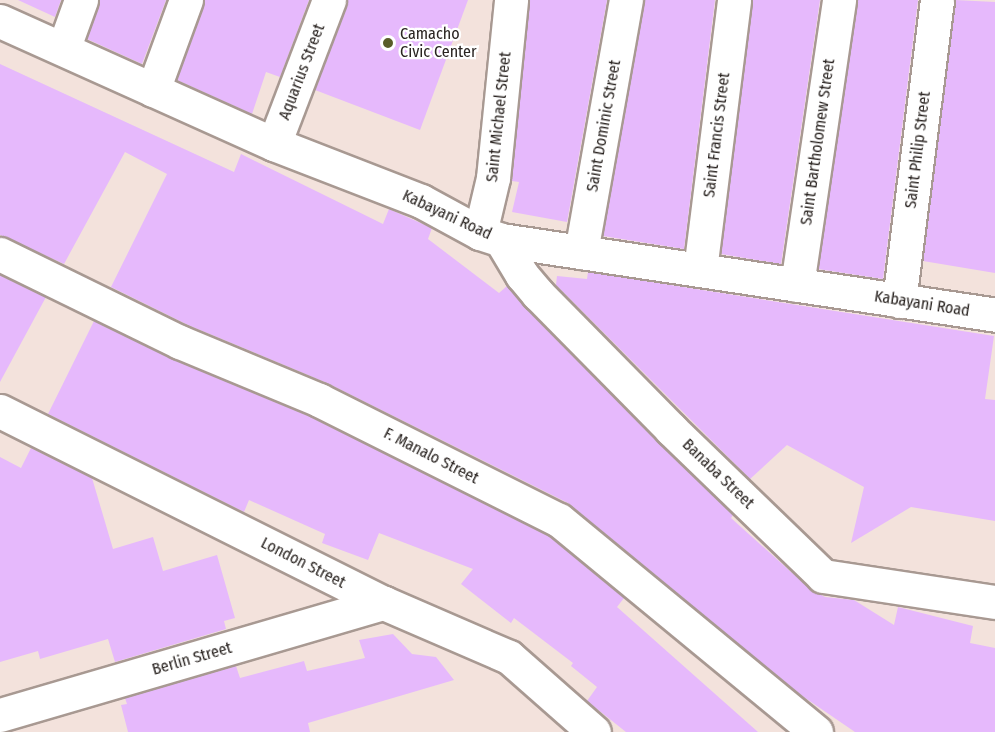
<!DOCTYPE html>
<html>
<head>
<meta charset="utf-8">
<style>
  body { margin:0 }
  #map { position:relative; width:995px; height:732px; overflow:hidden; background:#f3e2dc; font-family:"Fira Sans Condensed",sans-serif }
  div>[style] { position:absolute }
  .building>* { inset:0; background:#e6b9fc }
  .roads { filter:drop-shadow(2px 0 #a89992) drop-shadow(-2px 0 #a89992) drop-shadow(0 2px #a89992) drop-shadow(0 -2px #a89992) }
  .minor>* { height:33px; margin:-16.5px; padding:0 16.5px; transform-origin:16.5px; border-radius:16.5px; background:#fff }
  .dots>* { width:16px; height:16px; translate:-50% -50%; box-sizing:border-box; border:3px solid #fff; border-radius:50% }
  span { translate:-50% -50%; white-space:nowrap; text-align:center; line-height:1.15; -webkit-text-stroke:4.5px #fff; paint-order:stroke }
  .poi-label { font-size:16px; color:#292320 }
  .left { translate:0 -50%; text-align:left }
  .street-label { font-size:16px; color:#292320 }
</style>
</head>
<body>
<div id="map">
  <div class="building">
    <i style="clip-path:polygon(18px 0,61px 0,55px 17px)"></i>
    <i style="clip-path:polygon(99px 0,166px 0,142px 64px,87px 39px)"></i>
    <i style="clip-path:polygon(204px 0,309px 0,280px 77px,266px 72px,252px 114px,177px 80px)"></i>
    <i style="clip-path:polygon(347px 0,468px 0,420px 130px,315px 90px)"></i>
    <i style="clip-path:polygon(529px 0,607px 0,567px 222px,512px 212px,519px 182px,512px 181px)"></i>
    <i style="clip-path:polygon(644px 0,715px 0,684px 249px,603px 236px)"></i>
    <i style="clip-path:polygon(752px 0,820px 0,781px 264px,721px 254px)"></i>
    <i style="clip-path:polygon(857px 0,918px 0,883px 279px,818px 269px)"></i>
    <i style="clip-path:polygon(955px 0,995px 2px,995px 273px,923px 261px)"></i>
    <i style="clip-path:polygon(0 64px,234px 172px,241px 154px,383px 224px,389px 209px,432px 228px,428px 239px,499px 293px,507px 286px,658px 442px,733px 515px,731px 518px,810px 589px,825px 597px,854px 600px,894px 625px,898px 607px,973px 626px,970px 643px,995px 648px,995px 732px,855px 732px,798px 693px,568px 503px,327px 383px,188px 325px,111px 287px,167px 174px,125px 152px,64px 264px,0 235px)"></i>
    <i style="clip-path:polygon(588px 272px,994px 336px,985px 399px,995px 400px,995px 521px,911px 507px,851px 543px,864px 487px,787px 445px,750px 479px,556px 285px,557px 276px,587px 279px)"></i>
    <i style="clip-path:polygon(0 275px,46px 297px,0 382px)"></i>
    <i style="clip-path:polygon(94px 321px,173px 359px,311px 417px,549px 536px,624px 598px,617px 607px,758px 732px,626px 732px,587px 701px,597px 687px,571px 666px,573px 663px,514px 618px,511px 623px,461px 584px,473px 569px,379px 533px,368px 560px,322px 543px,325px 534px,249px 500px,244px 512px,48px 414px)"></i>
    <i style="clip-path:polygon(31px 448px,92px 478px,113px 549px,153px 537px,163px 571px,217px 555px,235px 618px,224px 621px,226px 629px,115px 662px,108px 639px,40px 659px,38px 651px,0 662px,0 457px,21px 468px)"></i>
    <i style="clip-path:polygon(393px 634px,412px 654px,436px 657px,454px 680px,308px 723px,310px 732px,128px 732px,121px 705px,127px 704px,125px 698px,236px 666px,240px 678px,304px 661px,307px 671px,365px 658px,359px 640px)"></i>
  </div>
  <div class="roads">
    <div class="minor">
      <i style="left:0;top:21px;width:300px;rotate:24.2deg"></i>
      <i style="left:274px;top:144px;width:158px;rotate:21.2deg"></i>
      <i style="left:421px;top:201px;width:67px;rotate:28.5deg"></i>
      <i style="left:480px;top:233px;width:22px;rotate:18deg"></i>
      <i style="left:501px;top:240px;width:500px;rotate:8.6deg"></i>
      <i style="left:64px;top:47px;width:50px;rotate:-70.1deg"></i>
      <i style="left:153px;top:90px;width:96px;rotate:-69.9deg"></i>
      <i style="left:274px;top:144px;width:154px;rotate:-69.1deg"></i>
      <i style="left:480px;top:233px;width:57px;rotate:-76.7deg"></i>
      <i style="left:493px;top:178px;width:179px;rotate:-84.2deg"></i>
      <i style="left:501px;top:240px;width:41px;rotate:59deg"></i>
      <i style="left:522px;top:275px;width:25px;rotate:50deg"></i>
      <i style="left:538px;top:294px;width:190px;rotate:45.4deg"></i>
      <i style="left:671px;top:429px;width:211px;rotate:44deg"></i>
      <i style="left:823px;top:576px;width:174px;rotate:8.6deg"></i>
      <i style="left:581px;top:252px;width:256px;rotate:-79.9deg"></i>
      <i style="left:0;top:254px;width:200px;rotate:26.1deg"></i>
      <i style="left:180px;top:342px;width:151px;rotate:22.6deg"></i>
      <i style="left:319px;top:400px;width:268px;rotate:26.6deg"></i>
      <i style="left:559px;top:520px;width:333px;rotate:39.5deg"></i>
      <i style="left:700px;top:270px;width:272px;rotate:-82.8deg"></i>
      <i style="left:797px;top:285px;width:288px;rotate:-81.6deg"></i>
      <i style="left:899px;top:301px;width:303px;rotate:-82.8deg"></i>
      <i style="left:0;top:411px;width:429px;rotate:26.6deg"></i>
      <i style="left:384px;top:603px;width:136px;rotate:23.4deg"></i>
      <i style="left:509px;top:657px;width:113px;rotate:41.4deg"></i>
      <i style="left:0;top:715px;width:400px;rotate:-16.3deg"></i>
    </div>
  </div>
  <div class="dots">
    <i style="left:388px;top:43px;background:#595c29"></i>
  </div>
  <div class="poi-label">
    <span class="left" style="left:400px;top:43px">Camacho<br>Civic Center</span>
  </div>
  <div class="street-label">
    <span style="left:302px;top:72px;rotate:-69deg">Aquarius Street</span>
    <span style="left:499px;top:117px;rotate:-84deg">Saint Michael Street</span>
    <span style="left:604px;top:126px;rotate:-80deg">Saint Dominic Street</span>
    <span style="left:717px;top:135px;rotate:-83deg">Saint Francis Street</span>
    <span style="left:818px;top:142px;rotate:-82deg">Saint Bartholomew Street</span>
    <span style="left:918px;top:150px;rotate:-83deg">Saint Philip Street</span>
    <span style="left:447px;top:215px;rotate:25deg">Kabayani Road</span>
    <span style="left:922px;top:304px;rotate:9deg">Kabayani Road</span>
    <span style="left:431px;top:456px;rotate:27deg">F. Manalo Street</span>
    <span style="left:718px;top:474px;rotate:44deg">Banaba Street</span>
    <span style="left:303px;top:563px;rotate:27deg">London Street</span>
    <span style="left:192px;top:659px;rotate:-16deg">Berlin Street</span>
  </div>
</div>
</body>
</html>
